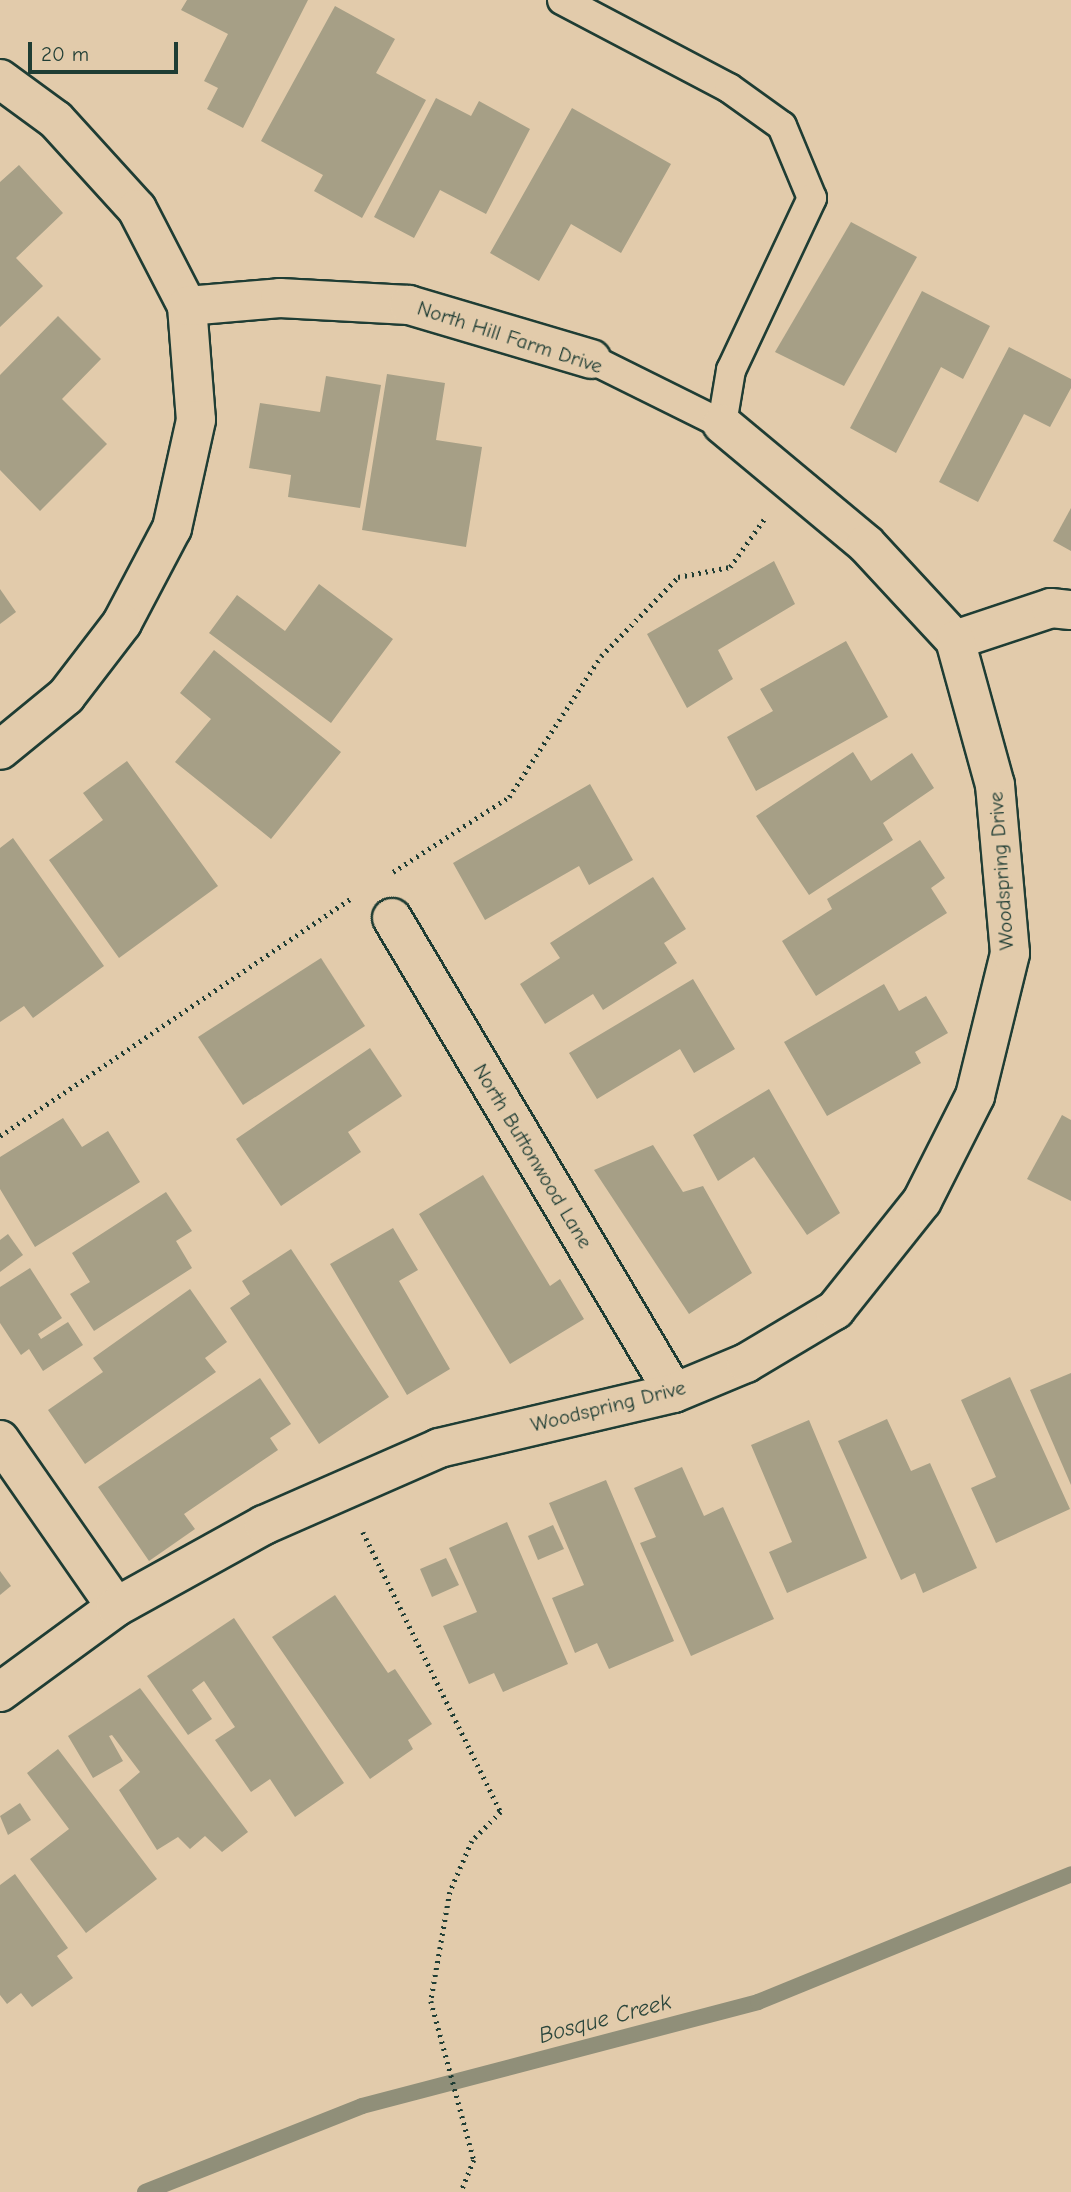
<!DOCTYPE html>
<html>
<head>
<meta charset="utf-8">
<style>
  body { margin:0 }
  #map { position:relative; width:1071px; height:2192px; overflow:hidden; background:#e2cbab; font-family:"Comic Neue",sans-serif }
  div>[style] { position:absolute }
  .stream>* { height:16px; margin:-8px; padding:0 8px; transform-origin:8px; border-radius:8px; background:#908f79 }
  .building>* { inset:0; background:#a69f86 }
  .path>* { height:4.5px; margin-top:-2.25px; transform-origin:0; background:repeating-linear-gradient(90deg,#1f3d34 0 2px,transparent 0 7px) }
  .roads { filter:drop-shadow(2px 0 #1f3d34) drop-shadow(-2px 0 #1f3d34) drop-shadow(0 2px #1f3d34) drop-shadow(0 -2px #1f3d34) }
  .lane>* { height:28px; margin:-14px; padding:0 14px; transform-origin:14px; border-radius:14px; background:#e2cbab }
  .street>* { height:38px; margin:-19px; padding:0 19px; transform-origin:19px; border-radius:19px; background:#e2cbab }
  span { translate:-50% -50%; white-space:nowrap; text-align:center; line-height:1.15; -webkit-text-stroke:5px #e2cbab; paint-order:stroke }
  .street-label { font-size:21px; color:#1f3d34 }
  .water-label { font-size:23px; color:#2a453b; font-style:italic }
  .scale { position:absolute; left:28px; top:42px; width:150px; height:32px; box-sizing:border-box; border:4px solid #1f3d34; border-top:0; padding-left:9px; font-size:21px; line-height:24px; white-space:nowrap; color:#1f3d34; -webkit-text-stroke:5px #e2cbab; paint-order:stroke }
</style>
</head>
<body>
<div id="map">
  <div class="stream">
    <i style="left:145px;top:2192px;width:233px;rotate:-21.6deg"></i>
    <i style="left:362px;top:2106px;width:409px;rotate:-14.7deg"></i>
    <i style="left:758px;top:2002px;width:338px;rotate:-22.2deg"></i>
  </div>
  <div class="building">
    <i style="clip-path:polygon(187px 0,308px 0,243px 128px,207px 109px,218px 88px,204px 81px,228px 34px,181px 10px)"></i>
    <i style="clip-path:polygon(335px 6px,395px 39px,376px 73px,426px 100px,362px 218px,314px 191px,323px 175px,261px 141px)"></i>
    <i style="clip-path:polygon(436px 98px,471px 116px,479px 101px,530px 129px,486px 214px,440px 190px,414px 238px,374px 217px)"></i>
    <i style="clip-path:polygon(572px 108px,671px 164px,621px 253px,571px 224px,539px 281px,490px 253px)"></i>
    <i style="clip-path:polygon(19px 165px,63px 213px,16px 258px,43px 286px,0 327px,0 182px)"></i>
    <i style="clip-path:polygon(851px 222px,917px 257px,844px 386px,775px 352px)"></i>
    <i style="clip-path:polygon(922px 291px,990px 326px,963px 379px,941px 367px,896px 453px,850px 428px)"></i>
    <i style="clip-path:polygon(58px 316px,101px 359px,62px 399px,107px 444px,40px 511px,0 470px,0 375px)"></i>
    <i style="clip-path:polygon(1009px 347px,1071px 379px,1071px 388px,1050px 427px,1024px 414px,978px 502px,939px 482px)"></i>
    <i style="clip-path:polygon(387px 374px,445px 383px,436px 440px,482px 447px,466px 547px,362px 530px)"></i>
    <i style="clip-path:polygon(326px 376px,381px 385px,360px 508px,288px 497px,291px 475px,249px 468px,260px 403px,320px 412px)"></i>
    <i style="clip-path:polygon(1071px 508px,1071px 551px,1053px 541px)"></i>
    <i style="clip-path:polygon(774px 561px,795px 604px,718px 650px,733px 679px,687px 708px,647px 634px)"></i>
    <i style="clip-path:polygon(319px 584px,393px 639px,331px 723px,209px 633px,237px 595px,285px 631px)"></i>
    <i style="clip-path:polygon(0 589px,16px 612px,0 624px)"></i>
    <i style="clip-path:polygon(846px 641px,888px 717px,756px 791px,727px 737px,773px 711px,760px 689px)"></i>
    <i style="clip-path:polygon(214px 650px,341px 752px,271px 839px,175px 762px,211px 719px,180px 693px)"></i>
    <i style="clip-path:polygon(853px 752px,871px 781px,912px 753px,934px 788px,883px 823px,893px 840px,809px 895px,756px 816px)"></i>
    <i style="clip-path:polygon(127px 761px,218px 886px,119px 958px,49px 860px,103px 820px,83px 793px)"></i>
    <i style="clip-path:polygon(590px 784px,633px 860px,589px 885px,579px 866px,485px 920px,453px 863px)"></i>
    <i style="clip-path:polygon(13px 838px,104px 966px,33px 1018px,24px 1006px,0 1022px,0 848px)"></i>
    <i style="clip-path:polygon(920px 840px,945px 878px,931px 888px,947px 913px,816px 996px,782px 941px,832px 909px,827px 899px)"></i>
    <i style="clip-path:polygon(653px 877px,686px 929px,664px 943px,677px 963px,603px 1010px,593px 994px,545px 1024px,520px 984px,560px 958px,550px 943px)"></i>
    <i style="clip-path:polygon(321px 958px,365px 1026px,243px 1105px,198px 1037px)"></i>
    <i style="clip-path:polygon(693px 979px,735px 1049px,694px 1073px,680px 1049px,597px 1099px,569px 1053px)"></i>
    <i style="clip-path:polygon(884px 984px,899px 1011px,926px 996px,948px 1033px,915px 1052px,921px 1063px,827px 1116px,784px 1042px)"></i>
    <i style="clip-path:polygon(370px 1048px,402px 1096px,348px 1132px,361px 1152px,281px 1206px,236px 1139px)"></i>
    <i style="clip-path:polygon(769px 1089px,840px 1213px,807px 1235px,754px 1157px,718px 1181px,693px 1135px)"></i>
    <i style="clip-path:polygon(1062px 1115px,1071px 1120px,1071px 1201px,1027px 1179px)"></i>
    <i style="clip-path:polygon(63px 1118px,82px 1147px,108px 1131px,140px 1182px,35px 1247px,0 1189px,0 1157px)"></i>
    <i style="clip-path:polygon(653px 1145px,683px 1192px,703px 1186px,752px 1273px,689px 1314px,594px 1170px)"></i>
    <i style="clip-path:polygon(483px 1175px,550px 1286px,560px 1279px,584px 1319px,510px 1364px,419px 1214px)"></i>
    <i style="clip-path:polygon(166px 1192px,192px 1231px,176px 1241px,192px 1268px,94px 1331px,70px 1294px,90px 1282px,72px 1253px)"></i>
    <i style="clip-path:polygon(393px 1228px,418px 1270px,399px 1281px,450px 1369px,407px 1395px,330px 1264px)"></i>
    <i style="clip-path:polygon(8px 1234px,23px 1255px,0 1272px,0 1240px)"></i>
    <i style="clip-path:polygon(291px 1249px,389px 1397px,319px 1444px,230px 1308px,250px 1294px,242px 1281px)"></i>
    <i style="clip-path:polygon(30px 1268px,62px 1318px,38px 1334px,41px 1339px,68px 1322px,83px 1345px,43px 1371px,29px 1349px,21px 1355px,0 1323px,0 1287px)"></i>
    <i style="clip-path:polygon(190px 1289px,227px 1342px,205px 1358px,216px 1372px,85px 1464px,48px 1410px,103px 1372px,93px 1358px)"></i>
    <i style="clip-path:polygon(1071px 1373px,1071px 1485px,1030px 1390px)"></i>
    <i style="clip-path:polygon(1010px 1377px,1070px 1509px,996px 1543px,971px 1488px,996px 1477px,961px 1400px)"></i>
    <i style="clip-path:polygon(260px 1378px,291px 1424px,270px 1438px,278px 1450px,184px 1514px,195px 1529px,149px 1561px,98px 1487px)"></i>
    <i style="clip-path:polygon(887px 1419px,911px 1471px,930px 1463px,977px 1568px,923px 1593px,915px 1573px,901px 1580px,838px 1441px)"></i>
    <i style="clip-path:polygon(809px 1420px,867px 1558px,787px 1593px,769px 1552px,792px 1542px,751px 1445px)"></i>
    <i style="clip-path:polygon(682px 1467px,704px 1516px,723px 1507px,774px 1619px,691px 1656px,640px 1543px,656px 1537px,634px 1488px)"></i>
    <i style="clip-path:polygon(606px 1480px,674px 1641px,609px 1669px,597px 1643px,575px 1653px,552px 1598px,584px 1585px,549px 1503px)"></i>
    <i style="clip-path:polygon(507px 1522px,568px 1664px,503px 1692px,494px 1673px,469px 1684px,443px 1626px,477px 1612px,449px 1548px)"></i>
    <i style="clip-path:polygon(553px 1525px,564px 1549px,538px 1560px,528px 1536px)"></i>
    <i style="clip-path:polygon(446px 1558px,459px 1585px,432px 1597px,420px 1569px)"></i>
    <i style="clip-path:polygon(0 1571px,11px 1586px,0 1595px)"></i>
    <i style="clip-path:polygon(335px 1595px,388px 1673px,395px 1669px,432px 1724px,408px 1740px,413px 1749px,370px 1779px,272px 1637px)"></i>
    <i style="clip-path:polygon(234px 1618px,344px 1783px,295px 1817px,270px 1779px,251px 1792px,215px 1740px,235px 1727px,204px 1681px,192px 1690px,212px 1719px,188px 1735px,147px 1676px)"></i>
    <i style="clip-path:polygon(140px 1688px,248px 1832px,222px 1852px,205px 1836px,190px 1849px,178px 1837px,157px 1850px,119px 1790px,140px 1772px,112px 1735px,109px 1736px,123px 1761px,93px 1778px,68px 1736px)"></i>
    <i style="clip-path:polygon(58px 1749px,157px 1879px,86px 1933px,30px 1859px,69px 1829px,27px 1773px)"></i>
    <i style="clip-path:polygon(20px 1803px,31px 1820px,8px 1835px,0 1816px)"></i>
    <i style="clip-path:polygon(15px 1874px,68px 1948px,57px 1956px,73px 1978px,32px 2007px,21px 1993px,7px 2004px,0 1995px,0 1885px)"></i>
  </div>
  <div class="path">
    <i style="left:393px;top:872px;width:138px;rotate:-32.9deg"></i>
    <i style="left:509px;top:797px;width:168px;rotate:-56.9deg"></i>
    <i style="left:601px;top:656px;width:110px;rotate:-45.7deg"></i>
    <i style="left:678px;top:577px;width:53px;rotate:-10.9deg"></i>
    <i style="left:730px;top:567px;width:60px;rotate:-54.5deg"></i>
    <i style="left:0;top:1136px;width:423px;rotate:-34.1deg"></i>
    <i style="left:363px;top:1532px;width:312px;rotate:63.8deg"></i>
    <i style="left:501px;top:1812px;width:41px;rotate:135deg"></i>
    <i style="left:472px;top:1841px;width:56px;rotate:113.3deg"></i>
    <i style="left:450px;top:1892px;width:111px;rotate:99.9deg"></i>
    <i style="left:431px;top:2001px;width:165px;rotate:74.9deg"></i>
    <i style="left:474px;top:2160px;width:35px;rotate:112deg"></i>
  </div>
  <div class="roads">
    <div class="lane">
      <i style="left:562px;top:0;width:189px;rotate:27.8deg"></i>
      <i style="left:729px;top:88px;width:65px;rotate:35.6deg"></i>
      <i style="left:782px;top:126px;width:78px;rotate:67.4deg"></i>
      <i style="left:812px;top:198px;width:190px;rotate:115.2deg"></i>
      <i style="left:731px;top:370px;width:55px;rotate:99.5deg"></i>
      <i style="left:722px;top:424px;width:146px;rotate:-153.6deg"></i>
    </div>
    <div class="street">
      <i style="left:0;top:79px;width:69px;rotate:36.2deg"></i>
      <i style="left:56px;top:120px;width:120px;rotate:47.7deg"></i>
      <i style="left:137px;top:209px;width:109px;rotate:62.7deg"></i>
      <i style="left:187px;top:306px;width:114px;rotate:85.5deg"></i>
      <i style="left:196px;top:420px;width:111px;rotate:102.5deg"></i>
      <i style="left:172px;top:528px;width:107px;rotate:117.8deg"></i>
      <i style="left:122px;top:623px;width:92px;rotate:127.5deg"></i>
      <i style="left:66px;top:696px;width:85px;rotate:140.7deg"></i>
      <i style="left:187px;top:306px;width:93px;rotate:-4.9deg"></i>
      <i style="left:280px;top:298px;width:129px;rotate:3.1deg"></i>
      <i style="left:409px;top:305px;width:190px;rotate:16.5deg"></i>
      <i style="left:722px;top:424px;width:187px;rotate:39.8deg"></i>
      <i style="left:866px;top:544px;width:131px;rotate:47.2deg"></i>
      <i style="left:955px;top:640px;width:101px;rotate:-18.4deg"></i>
      <i style="left:1051px;top:608px;width:20px;rotate:6deg"></i>
      <i style="left:392px;top:918px;width:552px;rotate:59.3deg"></i>
      <i style="left:0;top:1440px;width:203px;rotate:55.2deg"></i>
      <i style="left:0;top:1692px;width:144px;rotate:-36.2deg"></i>
      <i style="left:116px;top:1607px;width:169px;rotate:-29deg"></i>
      <i style="left:264px;top:1525px;width:191px;rotate:-23.7deg"></i>
      <i style="left:439px;top:1448px;width:241px;rotate:-13.2deg"></i>
      <i style="left:674px;top:1393px;width:78px;rotate:-22.6deg"></i>
      <i style="left:746px;top:1363px;width:104px;rotate:-30.8deg"></i>
      <i style="left:835px;top:1310px;width:139px;rotate:-51.4deg"></i>
      <i style="left:922px;top:1201px;width:118px;rotate:-63.2deg"></i>
      <i style="left:975px;top:1096px;width:147px;rotate:-76.2deg"></i>
      <i style="left:1010px;top:953px;width:169px;rotate:-95.1deg"></i>
      <i style="left:995px;top:785px;width:150px;rotate:-105.4deg"></i>
    </div>
  </div>
  <div class="street-label">
    <span style="left:510px;top:337px;rotate:18deg">North Hill Farm Drive</span>
    <span style="left:1001px;top:871px;rotate:-94deg">Woodspring Drive</span>
    <span style="left:533px;top:1156px;rotate:59deg">North Buttonwood Lane</span>
    <span style="left:608px;top:1406px;rotate:-14deg">Woodspring Drive</span>
  </div>
  <div class="water-label">
    <span style="left:605px;top:2019px;rotate:-15deg">Bosque Creek</span>
  </div>
  <div class="scale">20 m</div>
</div>
</body>
</html>
